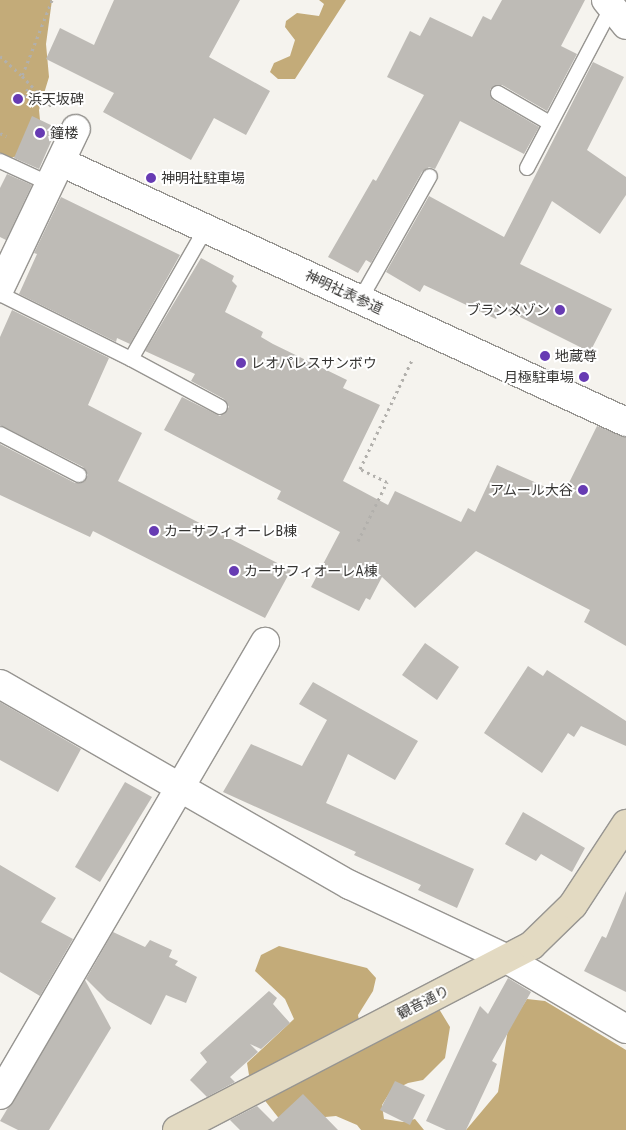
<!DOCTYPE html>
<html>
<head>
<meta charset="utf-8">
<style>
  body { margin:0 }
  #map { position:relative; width:626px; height:1130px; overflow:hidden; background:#f5f3ee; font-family:"Roboto Condensed","Noto Sans JP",sans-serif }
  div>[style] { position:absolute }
  .forest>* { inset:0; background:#c3ab79 }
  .building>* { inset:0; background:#bebbb6 }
  .path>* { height:3px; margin-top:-1.5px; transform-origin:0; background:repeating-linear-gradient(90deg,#b2b0ac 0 2.5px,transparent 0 6.5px) }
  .roads { filter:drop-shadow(1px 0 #979591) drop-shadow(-1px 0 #979591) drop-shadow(0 1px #979591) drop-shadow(0 -1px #979591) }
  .service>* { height:14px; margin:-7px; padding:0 7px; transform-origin:7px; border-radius:7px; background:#fff }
  .minor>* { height:28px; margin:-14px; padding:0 14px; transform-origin:14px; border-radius:14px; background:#fff }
  .tertiary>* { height:28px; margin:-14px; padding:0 14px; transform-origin:14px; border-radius:14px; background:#fff }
  .secondary>* { height:28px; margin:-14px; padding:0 14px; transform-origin:14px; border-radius:14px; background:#e3dac2 }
  .dots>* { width:14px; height:14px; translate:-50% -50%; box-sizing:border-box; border:2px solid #fff; border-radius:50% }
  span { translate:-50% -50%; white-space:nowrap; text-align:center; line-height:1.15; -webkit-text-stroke:4px #fff; paint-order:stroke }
  .poi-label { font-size:14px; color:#363533 }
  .left { translate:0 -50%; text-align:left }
  .right { translate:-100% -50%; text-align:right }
  .street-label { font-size:14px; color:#363533 }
</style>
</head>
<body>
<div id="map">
  <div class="forest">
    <i style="clip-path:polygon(0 0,52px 0,46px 44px,49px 77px,39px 110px,41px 130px,21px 155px,0 161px)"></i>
    <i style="clip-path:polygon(319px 0,346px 0,295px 79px,278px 79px,270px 72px,274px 63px,290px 56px,295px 40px,285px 27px,286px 21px,297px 13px,319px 16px,324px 4px)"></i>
    <i style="clip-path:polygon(279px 946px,367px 968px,376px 978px,373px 991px,358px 1015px,362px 1037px,428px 1003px,439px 1009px,450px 1027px,445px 1058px,423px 1080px,408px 1083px,390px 1092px,382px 1105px,384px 1119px,403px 1122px,415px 1119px,424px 1130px,361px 1130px,357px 1125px,336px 1116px,281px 1121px,266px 1102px,249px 1075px,247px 1063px,294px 1019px,285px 999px,255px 971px,261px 955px)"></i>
    <i style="clip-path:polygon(527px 999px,545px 1001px,626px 1050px,626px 1130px,466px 1130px,498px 1092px,508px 1029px)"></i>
  </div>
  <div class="building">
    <i style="clip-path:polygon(114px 0,240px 0,209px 57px,270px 91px,246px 135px,214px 118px,191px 160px,103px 112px,114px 93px,46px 59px,60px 28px,94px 45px)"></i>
    <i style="clip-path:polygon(502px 0,585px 0,561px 46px,577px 54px,547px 111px,502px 85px,490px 89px,493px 100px,539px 127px,524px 154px,460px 121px,435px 169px,429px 167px,422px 172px,371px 263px,366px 260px,358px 273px,328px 257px,373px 179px,376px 181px,424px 95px,387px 77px,410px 31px,420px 36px,430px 17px,472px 37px,483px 16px,491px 20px)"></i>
    <i style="clip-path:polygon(593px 62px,624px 77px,587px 150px,626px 177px,626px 195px,600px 234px,552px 201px,520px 264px,612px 309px,590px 352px,502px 308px,496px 319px,424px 285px,420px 292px,386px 272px,429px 196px,504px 237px)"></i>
    <i style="clip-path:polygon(32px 116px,57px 128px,39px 169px,14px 158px)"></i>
    <i style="clip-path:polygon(7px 174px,32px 185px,6px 240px,0 237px,0 188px)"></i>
    <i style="clip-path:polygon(61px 197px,180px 255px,130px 344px,117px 338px,116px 342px,19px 294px,37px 254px,34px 253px)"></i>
    <i style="clip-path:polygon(201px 258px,234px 276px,232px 281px,237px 286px,225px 312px,263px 332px,261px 337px,273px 344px,347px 380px,343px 388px,380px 405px,343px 481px,388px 505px,395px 491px,461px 522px,468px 508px,475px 512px,497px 465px,563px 495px,597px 426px,626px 437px,626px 646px,584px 622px,590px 610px,476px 551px,415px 608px,382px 577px,370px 600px,366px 598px,359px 611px,311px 587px,340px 532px,277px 499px,281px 491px,164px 430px,182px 397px,220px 416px,229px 407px,224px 399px,191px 381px,195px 374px,145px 351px)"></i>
    <i style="clip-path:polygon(12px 310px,109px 358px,88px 405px,142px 433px,118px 481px,291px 570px,265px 618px,93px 531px,90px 537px,0 495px,0 444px,75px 483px,84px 482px,88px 475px,83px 467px,0 425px,0 337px)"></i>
    <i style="clip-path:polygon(425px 643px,459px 667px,437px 700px,402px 675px)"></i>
    <i style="clip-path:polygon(528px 666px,543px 676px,547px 670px,626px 721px,626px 746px,581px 726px,574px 737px,568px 733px,542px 773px,484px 733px)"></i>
    <i style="clip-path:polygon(313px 682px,418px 741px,395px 780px,348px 754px,326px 803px,474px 869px,457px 908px,418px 890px,421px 885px,354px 855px,356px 852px,223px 792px,251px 744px,302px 766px,327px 720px,299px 704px)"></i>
    <i style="clip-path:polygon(0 702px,81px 749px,58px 792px,0 760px)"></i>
    <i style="clip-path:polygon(125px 782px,152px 797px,100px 882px,75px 867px)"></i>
    <i style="clip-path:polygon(523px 812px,585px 848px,572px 872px,541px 854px,536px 861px,505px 844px)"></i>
    <i style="clip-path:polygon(0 865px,56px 898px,41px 922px,73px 939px,40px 996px,0 972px)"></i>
    <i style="clip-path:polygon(626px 891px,626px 992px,584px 971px,602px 936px,606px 938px)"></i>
    <i style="clip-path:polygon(113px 932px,145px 947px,150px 940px,172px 950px,169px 957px,178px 961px,175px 965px,197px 977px,186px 1003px,166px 995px,151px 1025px,107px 1000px,86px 979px)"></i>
    <i style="clip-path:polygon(508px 978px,531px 992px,492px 1061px,497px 1064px,466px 1130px,446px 1130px,426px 1121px,480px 1006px,488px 1014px)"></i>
    <i style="clip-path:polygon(85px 980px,111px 1028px,49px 1130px,18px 1130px,0 1121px)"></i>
    <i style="clip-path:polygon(269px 991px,277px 998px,273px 1004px,290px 1023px,261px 1049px,250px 1044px,258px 1052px,230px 1077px,235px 1082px,207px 1097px,190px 1080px,207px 1062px,200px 1053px)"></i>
    <i style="clip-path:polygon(395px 1081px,425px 1095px,410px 1125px,380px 1110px)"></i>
    <i style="clip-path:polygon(303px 1094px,338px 1130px,240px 1130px,230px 1120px,257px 1106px,273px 1122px)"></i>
  </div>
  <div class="path">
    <i style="left:52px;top:0;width:82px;rotate:111.5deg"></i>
    <i style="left:22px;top:76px;width:45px;rotate:45.9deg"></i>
    <i style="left:0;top:56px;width:30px;rotate:42deg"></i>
    <i style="left:24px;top:97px;width:12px;rotate:-66deg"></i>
    <i style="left:0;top:133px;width:7px;rotate:27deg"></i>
    <i style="left:358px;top:541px;width:66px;rotate:-63.8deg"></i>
    <i style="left:387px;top:482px;width:30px;rotate:-154deg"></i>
    <i style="left:360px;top:469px;width:123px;rotate:-64.5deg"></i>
  </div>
  <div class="roads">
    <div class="service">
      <i style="left:498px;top:93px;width:58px;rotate:30.1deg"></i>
      <i style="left:0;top:161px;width:55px;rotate:24.7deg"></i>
      <i style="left:527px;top:168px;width:182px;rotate:-62.2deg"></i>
      <i style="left:0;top:294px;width:146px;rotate:26.4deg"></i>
      <i style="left:131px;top:359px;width:151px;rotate:-60.2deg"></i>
      <i style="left:360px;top:300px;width:142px;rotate:-60.6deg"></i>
      <i style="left:131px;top:359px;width:101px;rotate:28.3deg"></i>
      <i style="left:0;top:434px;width:89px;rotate:27.4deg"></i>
    </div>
    <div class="minor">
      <i style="left:61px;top:162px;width:622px;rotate:24.71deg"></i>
      <i style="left:0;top:288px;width:176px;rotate:-64.5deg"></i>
      <i style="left:0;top:684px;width:404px;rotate:29.9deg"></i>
      <i style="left:350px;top:885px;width:171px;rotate:25.2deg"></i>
      <i style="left:505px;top:958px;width:140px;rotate:30.4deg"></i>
      <i style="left:0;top:1095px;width:525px;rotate:-59.67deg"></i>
    </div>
    <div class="tertiary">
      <i style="left:606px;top:0;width:32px;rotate:51deg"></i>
    </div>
    <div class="secondary">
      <i style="left:177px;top:1130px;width:400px;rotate:-27.5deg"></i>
      <i style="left:532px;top:945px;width:57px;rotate:-44.3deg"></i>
      <i style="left:573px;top:905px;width:97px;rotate:-56.8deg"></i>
    </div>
  </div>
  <div class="dots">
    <i style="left:18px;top:99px;background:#673bb3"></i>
    <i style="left:40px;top:133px;background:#673bb3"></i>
    <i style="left:151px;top:178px;background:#673bb3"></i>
    <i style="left:560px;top:310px;background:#673bb3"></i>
    <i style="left:545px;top:356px;background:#673bb3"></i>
    <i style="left:241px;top:363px;background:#673bb3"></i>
    <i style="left:584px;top:377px;background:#673bb3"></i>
    <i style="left:583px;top:490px;background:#673bb3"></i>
    <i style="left:154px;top:531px;background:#673bb3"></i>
    <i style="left:234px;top:571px;background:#673bb3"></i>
  </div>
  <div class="poi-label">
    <span class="left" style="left:28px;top:99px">浜天坂碑</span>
    <span class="left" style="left:50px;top:133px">鐘楼</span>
    <span class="left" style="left:161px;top:178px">神明社駐車場</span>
    <span class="right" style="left:550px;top:310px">ブランメゾン</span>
    <span class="left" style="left:555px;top:356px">地蔵尊</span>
    <span class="left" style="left:251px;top:363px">レオパレスサンボウ</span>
    <span class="right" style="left:574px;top:377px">月極駐車場</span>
    <span class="right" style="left:573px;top:490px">アムール大谷</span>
    <span class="left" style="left:164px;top:531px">カーサフィオーレB棟</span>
    <span class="left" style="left:244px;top:571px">カーサフィオーレA棟</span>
  </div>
  <div class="street-label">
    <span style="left:344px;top:292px;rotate:25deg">神明社表参道</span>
    <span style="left:423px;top:1002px;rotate:-27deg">観音通り</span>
  </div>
</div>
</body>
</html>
